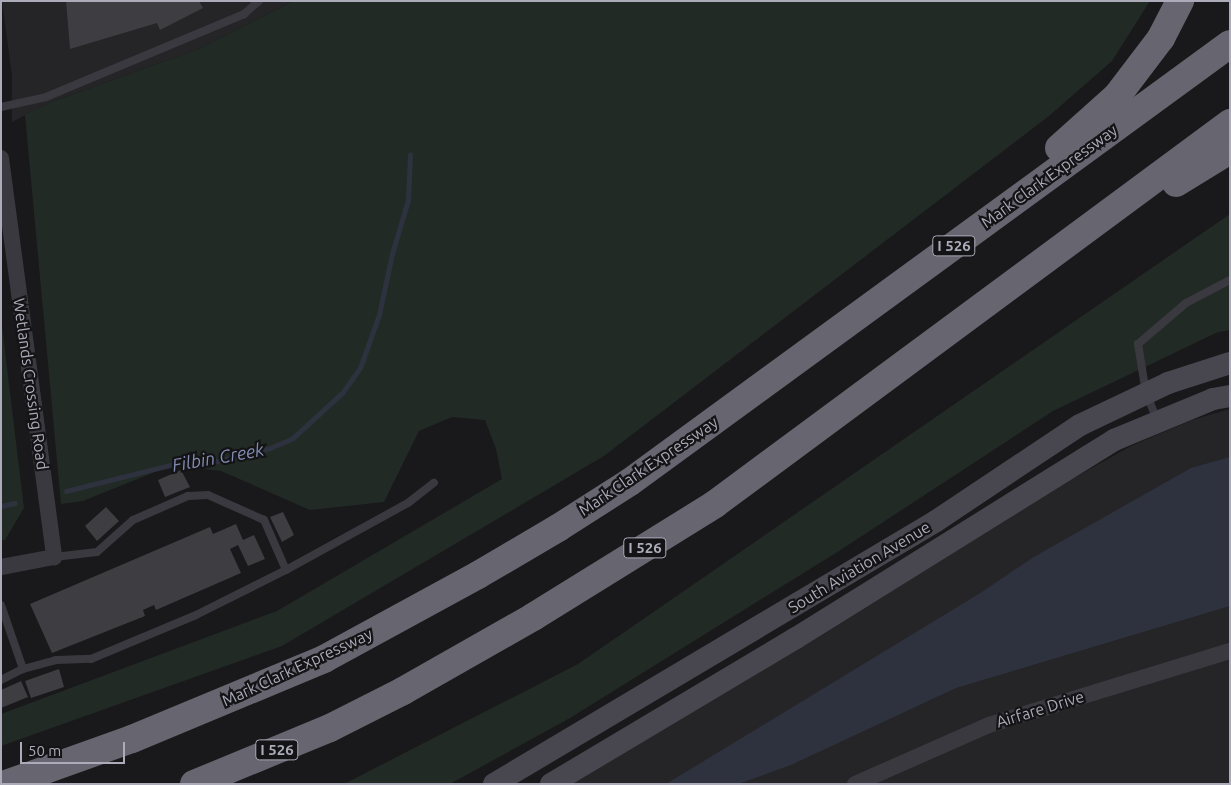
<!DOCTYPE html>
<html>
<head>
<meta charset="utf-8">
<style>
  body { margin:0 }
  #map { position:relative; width:1231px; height:785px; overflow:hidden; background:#19181a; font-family:Ubuntu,sans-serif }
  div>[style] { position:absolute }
  .built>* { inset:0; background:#252427 }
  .green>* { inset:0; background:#222a25 }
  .water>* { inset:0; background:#2e323e }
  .stream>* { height:4.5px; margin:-2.25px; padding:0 2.25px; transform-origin:2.25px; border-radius:2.25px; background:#2e323e }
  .building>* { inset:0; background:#3e3d41 }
  .lane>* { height:8px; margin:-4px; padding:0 4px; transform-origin:4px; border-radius:4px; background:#3a393f }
  .street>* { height:16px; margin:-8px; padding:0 8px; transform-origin:8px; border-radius:8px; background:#3a393f }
  .secondary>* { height:22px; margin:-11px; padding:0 11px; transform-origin:11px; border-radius:11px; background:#48474f }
  .highway>* { height:28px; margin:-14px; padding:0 14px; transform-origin:14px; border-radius:14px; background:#666570 }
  span { translate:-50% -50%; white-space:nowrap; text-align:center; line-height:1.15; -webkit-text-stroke:4.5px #141315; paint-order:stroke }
  .shield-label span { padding:1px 4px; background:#141315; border:1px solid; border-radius:4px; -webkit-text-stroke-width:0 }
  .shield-label { font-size:15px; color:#ababb9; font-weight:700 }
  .street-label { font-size:16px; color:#ababb9 }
  .water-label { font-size:18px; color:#838db3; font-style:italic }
  .frame { position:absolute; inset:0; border:2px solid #ababb9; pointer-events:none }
  .scale { position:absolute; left:20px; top:742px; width:105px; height:22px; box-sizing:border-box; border:2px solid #ababb9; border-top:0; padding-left:6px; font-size:15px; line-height:18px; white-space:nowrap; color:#ababb9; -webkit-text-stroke:4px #141315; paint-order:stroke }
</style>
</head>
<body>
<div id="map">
  <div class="built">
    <i style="clip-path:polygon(2px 1px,293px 1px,201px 48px,49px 103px,12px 122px,12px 76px)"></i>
    <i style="clip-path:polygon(1230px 409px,1230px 784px,570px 784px,1072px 479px,1131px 446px,1192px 420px)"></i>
  </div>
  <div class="green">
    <i style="clip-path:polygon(293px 1px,1150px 1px,1112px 61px,1049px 116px,604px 456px,282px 646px,1px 746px,1px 714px,277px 611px,502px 479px,496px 449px,485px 420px,452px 417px,419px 431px,384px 502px,310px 510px,221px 471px,172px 465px,83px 501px,61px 504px,25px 115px,49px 103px,201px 48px)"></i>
    <i style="clip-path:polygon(1230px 214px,1230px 330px,1218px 332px,1053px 411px,839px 551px,570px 718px,450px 784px,344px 784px,578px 664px)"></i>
    <i style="clip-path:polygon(1px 318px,24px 508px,5px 540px,1px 540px)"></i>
  </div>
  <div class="water">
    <i style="clip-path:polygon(1230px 457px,1230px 606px,956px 688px,791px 765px,738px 784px,666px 784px,982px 592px,1032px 558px,1191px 468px)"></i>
  </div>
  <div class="stream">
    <i style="left:66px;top:491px;width:120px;rotate:-14deg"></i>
    <i style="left:182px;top:462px;width:36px;rotate:-2deg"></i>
    <i style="left:218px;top:461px;width:54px;rotate:-14deg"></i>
    <i style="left:270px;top:448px;width:25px;rotate:-23deg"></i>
    <i style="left:293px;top:438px;width:68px;rotate:-42.6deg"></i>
    <i style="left:343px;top:392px;width:29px;rotate:-55deg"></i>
    <i style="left:360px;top:368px;width:56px;rotate:-70.3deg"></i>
    <i style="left:379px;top:315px;width:62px;rotate:-78deg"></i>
    <i style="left:392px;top:254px;width:56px;rotate:-73.5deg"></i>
    <i style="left:408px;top:200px;width:45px;rotate:-87.5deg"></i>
    <i style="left:1px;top:506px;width:14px;rotate:-12deg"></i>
  </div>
  <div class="building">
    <i style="clip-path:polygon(66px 1px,199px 1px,203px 8px,160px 30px,157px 23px,70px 49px)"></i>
    <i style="clip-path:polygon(181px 470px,190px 487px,165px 497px,158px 480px)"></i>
    <i style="clip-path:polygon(106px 507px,119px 521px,97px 541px,85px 526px)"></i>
    <i style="clip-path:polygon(283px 512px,294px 535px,282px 542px,270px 517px)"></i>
    <i style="clip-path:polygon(236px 524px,243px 540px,254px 535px,265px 559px,248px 566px,238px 545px,230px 549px,241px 573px,156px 610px,154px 605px,143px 610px,145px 616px,52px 653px,30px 604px,210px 527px,213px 534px)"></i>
    <i style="clip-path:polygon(59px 669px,64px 687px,31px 698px,25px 681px)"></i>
    <i style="clip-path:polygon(21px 681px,28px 697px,1px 708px,1px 690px)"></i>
  </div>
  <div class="lane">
    <i style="left:1px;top:107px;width:46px;rotate:-12.5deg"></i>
    <i style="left:46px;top:97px;width:215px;rotate:-22.7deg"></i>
    <i style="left:244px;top:14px;width:20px;rotate:-41deg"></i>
    <i style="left:1157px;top:420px;width:29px;rotate:-112deg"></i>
    <i style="left:1146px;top:393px;width:50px;rotate:-99.3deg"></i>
    <i style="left:1138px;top:344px;width:63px;rotate:-40.5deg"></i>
    <i style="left:1186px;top:303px;width:50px;rotate:-27.6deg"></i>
    <i style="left:286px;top:570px;width:139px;rotate:-28.8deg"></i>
    <i style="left:408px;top:503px;width:33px;rotate:-38deg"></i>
    <i style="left:1px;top:605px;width:68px;rotate:71deg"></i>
    <i style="left:23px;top:669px;width:34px;rotate:-15deg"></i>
    <i style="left:56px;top:660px;width:35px;rotate:-2deg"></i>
    <i style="left:91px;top:659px;width:114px;rotate:-22.7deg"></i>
    <i style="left:196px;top:615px;width:101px;rotate:-26.6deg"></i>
    <i style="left:286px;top:570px;width:55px;rotate:-113.7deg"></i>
    <i style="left:264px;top:520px;width:61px;rotate:-155.9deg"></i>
    <i style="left:208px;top:495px;width:20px;rotate:177deg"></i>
    <i style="left:188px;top:496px;width:60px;rotate:156.4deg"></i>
    <i style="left:133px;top:520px;width:48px;rotate:138.4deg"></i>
    <i style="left:97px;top:552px;width:43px;rotate:173.4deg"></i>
    <i style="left:1px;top:680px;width:25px;rotate:-27deg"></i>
  </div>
  <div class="street">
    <i style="left:1px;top:158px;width:403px;rotate:82.4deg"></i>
    <i style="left:54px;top:557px;width:54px;rotate:169.3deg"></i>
    <i style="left:855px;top:784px;width:146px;rotate:-23.8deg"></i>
    <i style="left:989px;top:725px;width:252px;rotate:-17.1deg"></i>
  </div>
  <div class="secondary">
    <i style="left:494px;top:784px;width:514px;rotate:-30.75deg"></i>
    <i style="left:936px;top:521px;width:173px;rotate:-33.7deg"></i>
    <i style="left:1080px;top:425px;width:98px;rotate:-25.5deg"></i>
    <i style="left:1168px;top:383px;width:65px;rotate:-17.9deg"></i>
    <i style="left:551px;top:784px;width:285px;rotate:-30.8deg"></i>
    <i style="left:796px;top:638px;width:375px;rotate:-31.9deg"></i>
    <i style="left:1114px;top:440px;width:107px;rotate:-22.5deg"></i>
    <i style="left:1213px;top:399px;width:17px;rotate:-10deg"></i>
  </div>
  <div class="highway">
    <i style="left:1059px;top:148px;width:78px;rotate:-41.9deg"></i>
    <i style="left:1117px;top:96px;width:73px;rotate:-52.8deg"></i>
    <i style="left:1161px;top:38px;width:42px;rotate:-62.8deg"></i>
    <i style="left:1176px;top:183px;width:63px;rotate:-31.4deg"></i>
    <i style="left:6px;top:784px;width:134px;rotate:-19.7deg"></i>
    <i style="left:132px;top:739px;width:208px;rotate:-22.6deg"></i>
    <i style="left:324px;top:659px;width:175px;rotate:-28.6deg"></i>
    <i style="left:478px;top:575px;width:93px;rotate:-30.4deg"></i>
    <i style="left:558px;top:528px;width:85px;rotate:-32.6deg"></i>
    <i style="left:630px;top:482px;width:743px;rotate:-36.13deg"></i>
    <i style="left:194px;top:784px;width:147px;rotate:-22.4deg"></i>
    <i style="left:330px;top:728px;width:82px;rotate:-26.9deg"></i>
    <i style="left:403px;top:691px;width:150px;rotate:-29.6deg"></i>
    <i style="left:533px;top:617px;width:214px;rotate:-31.8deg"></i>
    <i style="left:715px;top:504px;width:641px;rotate:-36.49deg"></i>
  </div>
  <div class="shield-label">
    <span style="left:954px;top:246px">I 526</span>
    <span style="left:645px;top:548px">I 526</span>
    <span style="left:277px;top:750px">I 526</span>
  </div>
  <div class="street-label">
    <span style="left:1049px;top:176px;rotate:-36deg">Mark Clark Expressway</span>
    <span style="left:31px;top:384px;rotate:82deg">Wetlands Crossing Road</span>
    <span style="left:648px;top:466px;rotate:-34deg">Mark Clark Expressway</span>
    <span style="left:859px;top:567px;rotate:-31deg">South Aviation Avenue</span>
    <span style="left:297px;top:667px;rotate:-25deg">Mark Clark Expressway</span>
    <span style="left:1040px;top:709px;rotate:-17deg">Airfare Drive</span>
  </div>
  <div class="water-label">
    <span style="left:218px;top:457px;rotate:-10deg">Filbin Creek</span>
  </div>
  <div class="frame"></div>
  <div class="scale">50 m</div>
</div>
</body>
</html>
